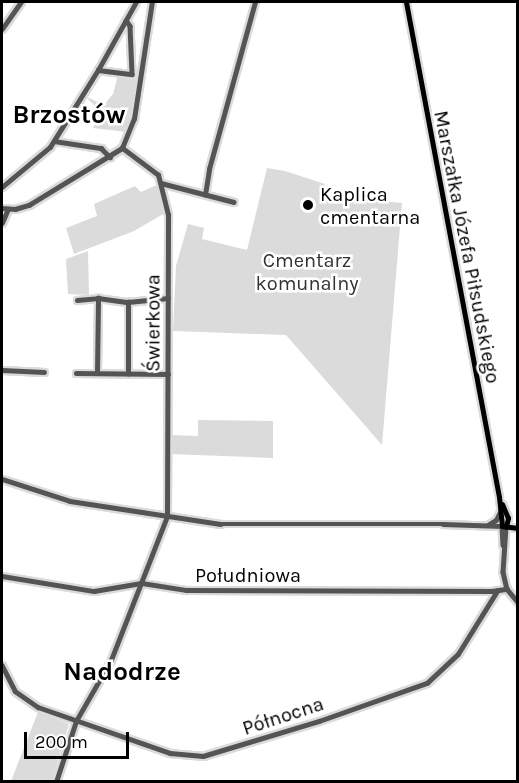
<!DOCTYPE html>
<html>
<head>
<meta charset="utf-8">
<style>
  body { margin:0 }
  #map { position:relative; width:519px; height:783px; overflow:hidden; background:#fff; font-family:Karla,sans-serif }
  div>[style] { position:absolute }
  .green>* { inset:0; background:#dbdbdb }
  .roads { filter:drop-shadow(2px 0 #dbdbdb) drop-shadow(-2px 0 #dbdbdb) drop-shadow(0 2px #dbdbdb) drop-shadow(0 -2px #dbdbdb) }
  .minor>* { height:4.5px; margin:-2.25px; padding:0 2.25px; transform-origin:2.25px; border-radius:2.25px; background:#545454 }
  .major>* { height:5px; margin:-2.5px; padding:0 2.5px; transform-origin:2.5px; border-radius:2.5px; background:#000 }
  .dots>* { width:16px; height:16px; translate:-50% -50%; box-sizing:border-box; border:3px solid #fff; border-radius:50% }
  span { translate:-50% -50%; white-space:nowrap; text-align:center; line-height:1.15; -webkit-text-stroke:5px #fff; paint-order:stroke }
  .poi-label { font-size:20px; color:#000 }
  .left { translate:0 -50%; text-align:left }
  .street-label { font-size:20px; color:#000 }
  .park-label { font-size:20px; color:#323232 }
  .district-label { font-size:26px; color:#000; font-weight:700 }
  .frame { position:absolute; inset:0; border:3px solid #000; pointer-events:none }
  .scale { position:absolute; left:24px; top:732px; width:105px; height:27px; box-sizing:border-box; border:3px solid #000; border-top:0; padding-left:8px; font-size:18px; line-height:21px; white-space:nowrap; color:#000; -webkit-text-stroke:4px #fff; paint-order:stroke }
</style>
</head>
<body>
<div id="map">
  <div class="green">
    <i style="clip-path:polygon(118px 75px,138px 78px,127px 132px,93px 128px,100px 111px,85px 96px,104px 105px,113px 94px)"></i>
    <i style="clip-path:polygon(267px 168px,285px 171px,325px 184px,325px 196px,402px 203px,382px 445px,286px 335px,173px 331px,176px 266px,188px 224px,204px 228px,202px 239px,247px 250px)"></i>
    <i style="clip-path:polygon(159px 184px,165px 213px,134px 231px,74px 254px,66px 228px,97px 216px,94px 204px,135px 186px,141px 192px)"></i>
    <i style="clip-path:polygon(88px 251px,89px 295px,68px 294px,66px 259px)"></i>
    <i style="clip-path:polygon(198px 420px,273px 421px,273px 458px,170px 454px,170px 435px,198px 436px)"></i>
    <i style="clip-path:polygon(38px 712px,69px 724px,52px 781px,11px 781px)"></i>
  </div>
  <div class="roads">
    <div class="minor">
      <i style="left:126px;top:20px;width:7px;rotate:56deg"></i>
      <i style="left:130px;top:26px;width:48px;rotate:87.6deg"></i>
      <i style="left:2px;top:29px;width:33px;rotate:-55deg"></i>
      <i style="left:98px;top:70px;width:34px;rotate:7deg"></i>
      <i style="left:54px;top:141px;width:48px;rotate:8.5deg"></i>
      <i style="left:101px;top:148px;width:13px;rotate:45deg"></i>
      <i style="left:161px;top:183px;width:75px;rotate:14.6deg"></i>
      <i style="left:2px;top:187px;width:62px;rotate:-39.8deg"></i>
      <i style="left:50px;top:147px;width:91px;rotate:-58.1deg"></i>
      <i style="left:98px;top:70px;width:78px;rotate:-60.8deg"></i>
      <i style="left:205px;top:195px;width:26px;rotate:-81deg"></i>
      <i style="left:209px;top:169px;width:173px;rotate:-74.6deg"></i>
      <i style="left:2px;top:208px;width:13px;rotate:4deg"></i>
      <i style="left:15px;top:209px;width:15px;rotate:-16deg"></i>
      <i style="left:29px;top:205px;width:109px;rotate:-31.5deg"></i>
      <i style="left:122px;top:148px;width:31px;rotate:-68deg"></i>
      <i style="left:134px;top:119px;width:118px;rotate:-81.3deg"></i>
      <i style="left:2px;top:223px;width:15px;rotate:-67deg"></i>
      <i style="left:77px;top:300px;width:21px;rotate:-5deg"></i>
      <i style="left:98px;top:298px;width:30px;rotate:8deg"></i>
      <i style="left:128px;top:302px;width:40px;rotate:-5.7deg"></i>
      <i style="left:2px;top:370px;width:42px;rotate:2.7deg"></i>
      <i style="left:76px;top:373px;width:92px;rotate:0.6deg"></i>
      <i style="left:97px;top:373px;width:75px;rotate:-89.2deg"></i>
      <i style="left:128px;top:374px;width:72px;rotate:-90deg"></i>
      <i style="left:2px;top:479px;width:71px;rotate:17.9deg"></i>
      <i style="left:70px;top:501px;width:152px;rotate:8.7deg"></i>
      <i style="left:220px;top:524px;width:223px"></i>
      <i style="left:443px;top:524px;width:59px;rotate:1.9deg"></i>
      <i style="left:502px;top:526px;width:19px;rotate:87deg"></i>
      <i style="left:488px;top:525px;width:9px;rotate:-32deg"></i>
      <i style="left:496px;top:520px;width:9px;rotate:-63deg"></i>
      <i style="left:506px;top:527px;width:45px;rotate:93.8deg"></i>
      <i style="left:503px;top:572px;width:17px;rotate:77deg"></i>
      <i style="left:507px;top:589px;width:17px;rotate:50deg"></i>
      <i style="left:2px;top:576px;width:93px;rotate:9.3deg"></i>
      <i style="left:94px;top:591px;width:49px;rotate:-9.5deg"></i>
      <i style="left:142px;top:583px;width:45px;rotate:9deg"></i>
      <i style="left:186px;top:590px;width:306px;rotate:0.2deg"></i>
      <i style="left:492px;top:591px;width:15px;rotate:-8deg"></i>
      <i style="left:2px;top:665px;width:29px;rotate:63deg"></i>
      <i style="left:15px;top:691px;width:28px;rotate:35deg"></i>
      <i style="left:38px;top:707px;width:140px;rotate:19.2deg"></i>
      <i style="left:170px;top:753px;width:33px;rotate:5deg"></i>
      <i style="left:203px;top:756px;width:121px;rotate:-16.8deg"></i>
      <i style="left:319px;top:721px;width:114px;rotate:-19.4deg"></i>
      <i style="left:427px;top:683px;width:42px;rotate:-43.1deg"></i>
      <i style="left:458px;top:654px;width:74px;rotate:-58.2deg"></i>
      <i style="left:56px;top:782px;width:64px;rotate:-71.8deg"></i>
      <i style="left:76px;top:721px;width:70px;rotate:-60.2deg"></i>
      <i style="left:111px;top:660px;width:155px;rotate:-68.7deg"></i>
      <i style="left:167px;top:516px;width:301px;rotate:-89.8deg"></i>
      <i style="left:168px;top:215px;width:41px;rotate:-104deg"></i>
      <i style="left:158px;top:175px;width:45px;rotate:-143.1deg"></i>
    </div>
    <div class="major">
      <i style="left:406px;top:2px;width:504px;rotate:79.36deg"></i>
      <i style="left:499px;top:497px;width:29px;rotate:84deg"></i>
      <i style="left:502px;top:526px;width:16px;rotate:7deg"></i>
      <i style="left:502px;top:504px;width:15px;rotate:67deg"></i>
      <i style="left:508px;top:518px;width:9px;rotate:103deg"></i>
    </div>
  </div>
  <div class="dots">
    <i style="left:308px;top:205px;background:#000"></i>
  </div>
  <div class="poi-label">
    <span class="left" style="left:320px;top:206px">Kaplica<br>cmentarna</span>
  </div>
  <div class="street-label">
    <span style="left:467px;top:247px;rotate:79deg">Marszałka Józefa Piłsudskiego</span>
    <span style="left:153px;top:323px;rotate:-90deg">Świerkowa</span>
    <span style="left:248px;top:575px">Południowa</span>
    <span style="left:283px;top:716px;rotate:-18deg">Północna</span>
  </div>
  <div class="park-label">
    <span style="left:307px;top:272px">Cmentarz<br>komunalny</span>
  </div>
  <div class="district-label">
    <span style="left:69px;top:115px">Brzostów</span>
    <span style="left:122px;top:672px">Nadodrze</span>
  </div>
  <div class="frame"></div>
  <div class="scale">200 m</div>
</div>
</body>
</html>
